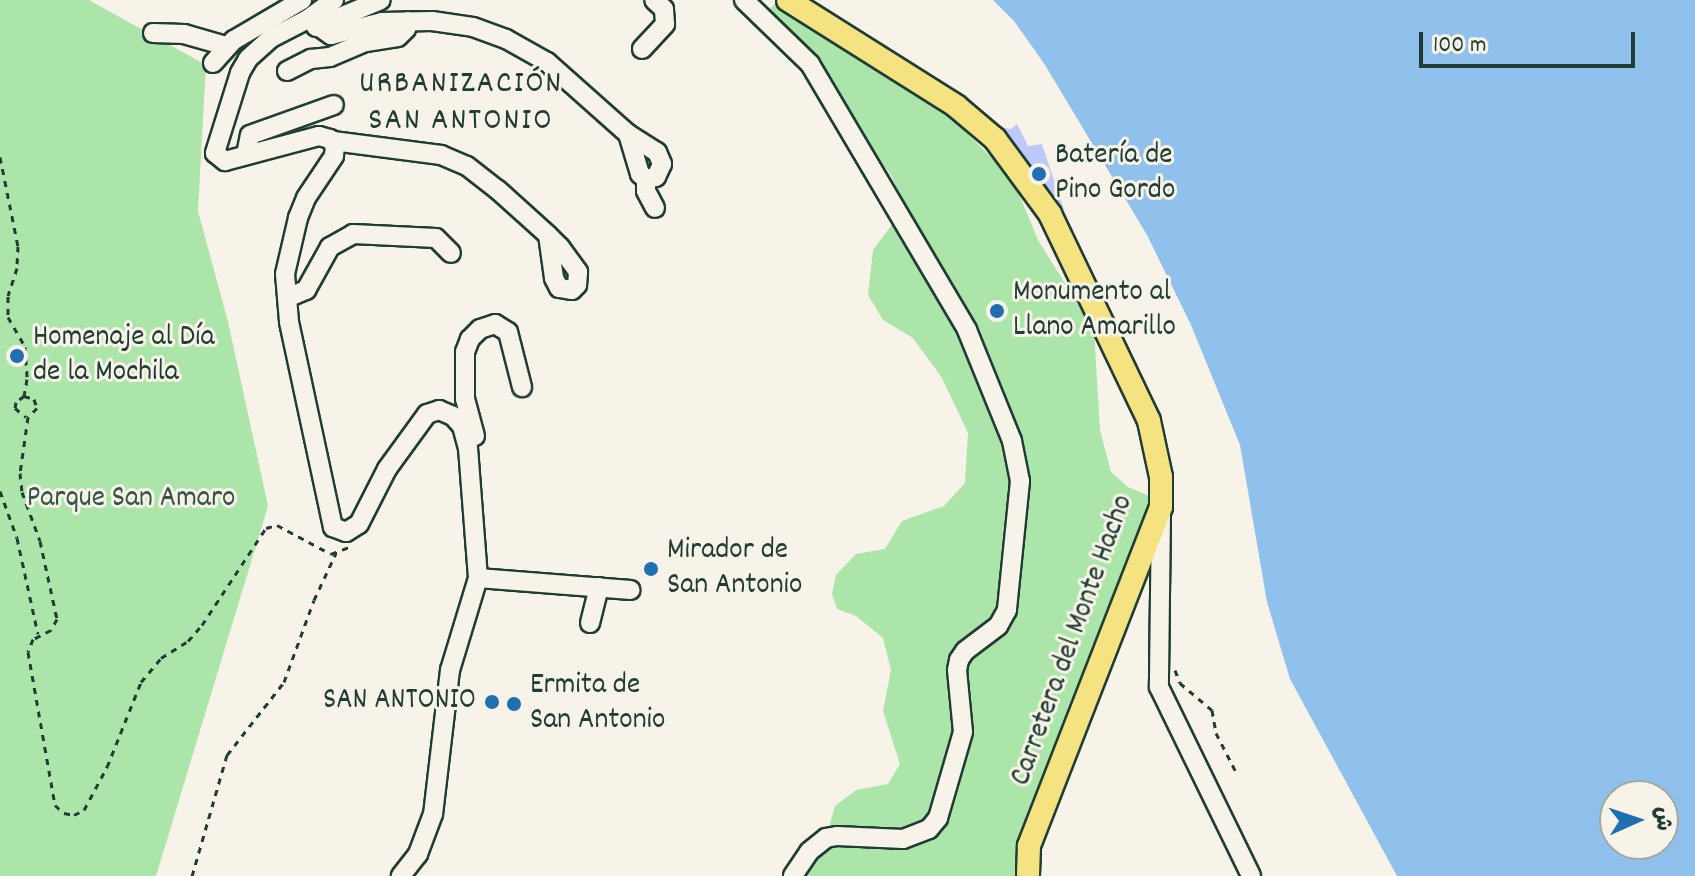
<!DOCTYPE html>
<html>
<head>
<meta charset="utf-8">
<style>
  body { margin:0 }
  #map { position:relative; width:1695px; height:876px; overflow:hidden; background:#f7f3e8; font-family:Dekko,"Playpen Sans Arabic",sans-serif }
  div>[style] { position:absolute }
  .green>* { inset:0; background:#ace5a9 }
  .water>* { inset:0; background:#90c1ec }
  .shadow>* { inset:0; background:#0003 }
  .building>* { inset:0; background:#bdc9fa }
  .path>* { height:3px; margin-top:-1.5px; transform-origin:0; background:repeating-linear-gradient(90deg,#1f3d34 0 6px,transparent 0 12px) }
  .roads { filter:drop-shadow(2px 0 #1f3d34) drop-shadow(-2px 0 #1f3d34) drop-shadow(0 2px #1f3d34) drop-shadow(0 -2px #1f3d34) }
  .minor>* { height:18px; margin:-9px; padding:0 9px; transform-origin:9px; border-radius:9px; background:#f7f3e8 }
  .major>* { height:22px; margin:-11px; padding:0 11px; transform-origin:11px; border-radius:11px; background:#f5e382 }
  .dots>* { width:22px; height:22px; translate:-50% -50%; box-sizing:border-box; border:4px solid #f7f3e8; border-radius:50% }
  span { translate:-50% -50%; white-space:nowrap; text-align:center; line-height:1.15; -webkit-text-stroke:6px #f7f3e8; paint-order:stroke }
  .poi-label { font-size:30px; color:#1f3d34 }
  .left { translate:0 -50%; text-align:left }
  .right { translate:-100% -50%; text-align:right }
  .park-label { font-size:30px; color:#345646 }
  .street-label { font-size:30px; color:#1f3d34 }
  .neighbourhood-label { font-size:32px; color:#1f3d34; letter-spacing:2px }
  .north { position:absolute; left:1599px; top:780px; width:80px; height:80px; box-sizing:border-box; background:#f7f3e8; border:2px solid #a1aaa0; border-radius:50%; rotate:87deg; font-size:22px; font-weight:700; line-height:32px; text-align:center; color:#1f3d34 }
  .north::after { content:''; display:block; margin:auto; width:28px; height:36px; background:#1f6fb2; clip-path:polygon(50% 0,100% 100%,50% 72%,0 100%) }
  .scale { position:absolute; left:1419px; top:32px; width:216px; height:36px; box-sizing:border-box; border:4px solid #1f3d34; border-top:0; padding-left:10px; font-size:24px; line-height:28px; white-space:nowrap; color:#1f3d34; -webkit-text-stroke:6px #f7f3e8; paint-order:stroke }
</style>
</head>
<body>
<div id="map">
  <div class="green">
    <i style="clip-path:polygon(0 0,89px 0,206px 65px,198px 211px,228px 322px,268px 506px,156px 876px,0 876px)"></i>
    <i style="clip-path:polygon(778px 0,925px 92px,995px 161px,1019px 194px,1038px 240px,1094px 330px,1100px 430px,1111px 472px,1128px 487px,1147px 495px,1156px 507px,1048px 814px,1037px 857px,1039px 876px,786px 876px,828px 831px,835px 806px,856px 790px,888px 784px,900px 764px,883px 711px,891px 670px,883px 638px,856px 616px,837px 609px,832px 594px,836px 575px,856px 554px,885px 549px,902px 521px,944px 506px,965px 483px,968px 433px,942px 378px,913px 338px,883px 320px,868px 295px,873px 250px,897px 218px,899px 193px,890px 173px,858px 136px,817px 59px,771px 13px,770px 9px)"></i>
  </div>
  <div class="water">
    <i style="clip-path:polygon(evenodd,993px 0,1695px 0,1695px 876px,1397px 876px,1290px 679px,1267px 602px,1240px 445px,1191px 325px,1147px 235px,1045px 65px,1014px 21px,993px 0,1615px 796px,1663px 796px,1663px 844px,1615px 844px,1615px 796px)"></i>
  </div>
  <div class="shadow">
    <i style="clip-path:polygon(1005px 130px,1011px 131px,1027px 148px,1041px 146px,1061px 210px,1057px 214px,999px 136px)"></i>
  </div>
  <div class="building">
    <i style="clip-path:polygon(1017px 124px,1028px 146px,1042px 144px,1064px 210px,1004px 128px,1011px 129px)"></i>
  </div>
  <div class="path">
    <i style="left:0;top:157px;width:91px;rotate:78.6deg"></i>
    <i style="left:18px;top:246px;width:22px;rotate:93deg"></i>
    <i style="left:17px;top:268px;width:29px;rotate:108deg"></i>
    <i style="left:8px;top:296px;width:21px;rotate:90deg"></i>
    <i style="left:8px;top:317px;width:34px;rotate:60deg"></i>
    <i style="left:25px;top:347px;width:32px;rotate:86deg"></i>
    <i style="left:27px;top:379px;width:17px;rotate:100deg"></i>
    <i style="left:24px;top:396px;width:10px;rotate:17deg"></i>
    <i style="left:34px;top:399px;width:9px;rotate:72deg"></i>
    <i style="left:37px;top:408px;width:13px;rotate:135deg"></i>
    <i style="left:28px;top:417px;width:57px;rotate:98.1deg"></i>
    <i style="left:20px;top:473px;width:19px;rotate:84deg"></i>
    <i style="left:22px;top:492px;width:52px;rotate:69.8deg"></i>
    <i style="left:40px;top:541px;width:80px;rotate:77.7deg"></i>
    <i style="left:57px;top:619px;width:13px;rotate:119deg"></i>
    <i style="left:51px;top:630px;width:20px;rotate:153deg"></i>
    <i style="left:33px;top:639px;width:14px;rotate:111deg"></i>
    <i style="left:28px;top:652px;width:155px;rotate:80deg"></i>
    <i style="left:55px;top:805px;width:12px;rotate:42deg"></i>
    <i style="left:64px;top:813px;width:10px;rotate:11deg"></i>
    <i style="left:74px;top:815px;width:11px;rotate:-27deg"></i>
    <i style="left:84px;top:810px;width:49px;rotate:-61.9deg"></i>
    <i style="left:107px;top:767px;width:92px;rotate:-68.2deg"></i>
    <i style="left:141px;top:682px;width:31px;rotate:-50deg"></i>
    <i style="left:161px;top:658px;width:32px;rotate:-32deg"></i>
    <i style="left:188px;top:641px;width:21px;rotate:-49deg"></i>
    <i style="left:202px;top:625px;width:116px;rotate:-56.6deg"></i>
    <i style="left:266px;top:528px;width:11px;rotate:-15deg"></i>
    <i style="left:277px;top:525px;width:61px;rotate:28.2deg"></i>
    <i style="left:331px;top:554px;width:19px;rotate:-21deg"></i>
    <i style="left:24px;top:396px;width:10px;rotate:143deg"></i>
    <i style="left:16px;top:402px;width:6px;rotate:99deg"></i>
    <i style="left:15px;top:408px;width:14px;rotate:39deg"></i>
    <i style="left:0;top:491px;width:50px;rotate:70.1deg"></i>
    <i style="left:17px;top:538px;width:98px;rotate:77.7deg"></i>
    <i style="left:1175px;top:670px;width:14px;rotate:69deg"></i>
    <i style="left:1180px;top:683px;width:42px;rotate:40.2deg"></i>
    <i style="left:1212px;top:710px;width:23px;rotate:80deg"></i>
    <i style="left:1216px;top:733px;width:42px;rotate:62.8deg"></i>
    <i style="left:192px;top:876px;width:126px;rotate:-73.9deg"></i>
    <i style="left:227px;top:755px;width:93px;rotate:-52deg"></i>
    <i style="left:284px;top:682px;width:87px;rotate:-69.9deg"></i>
    <i style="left:314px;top:600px;width:52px;rotate:-64.9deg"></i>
  </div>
  <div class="roads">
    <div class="minor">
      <i style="left:334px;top:0;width:32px;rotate:144deg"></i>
      <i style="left:308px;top:19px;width:42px;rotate:152.8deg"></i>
      <i style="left:271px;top:38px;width:31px;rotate:138deg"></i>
      <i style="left:248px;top:59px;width:16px;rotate:120deg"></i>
      <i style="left:240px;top:73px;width:84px;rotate:107.4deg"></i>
      <i style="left:215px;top:153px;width:13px;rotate:39deg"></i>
      <i style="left:225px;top:161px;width:97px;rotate:-14.9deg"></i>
      <i style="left:319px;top:136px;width:11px;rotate:15deg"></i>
      <i style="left:330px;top:139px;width:9px;rotate:54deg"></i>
      <i style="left:335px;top:146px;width:10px;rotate:96deg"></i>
      <i style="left:334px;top:156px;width:50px;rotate:123.7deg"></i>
      <i style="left:306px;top:198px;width:22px;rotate:112deg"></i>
      <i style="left:298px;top:218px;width:57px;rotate:103.1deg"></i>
      <i style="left:285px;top:274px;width:48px;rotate:85.2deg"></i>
      <i style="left:289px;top:322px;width:210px;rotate:77.9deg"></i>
      <i style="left:333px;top:527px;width:14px;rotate:21deg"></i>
      <i style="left:346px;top:532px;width:15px;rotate:-32deg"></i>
      <i style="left:359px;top:524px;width:62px;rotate:-63deg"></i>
      <i style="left:387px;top:469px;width:68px;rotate:-54deg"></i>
      <i style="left:427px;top:414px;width:13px;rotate:-18deg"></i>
      <i style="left:439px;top:410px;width:15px;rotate:23deg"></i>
      <i style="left:453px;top:416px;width:13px;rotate:48deg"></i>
      <i style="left:462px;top:426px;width:23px;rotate:75deg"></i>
      <i style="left:468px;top:448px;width:130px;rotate:85.6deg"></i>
      <i style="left:478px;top:578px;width:96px;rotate:106.9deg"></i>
      <i style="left:450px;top:670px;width:145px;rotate:96.7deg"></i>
      <i style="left:433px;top:814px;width:43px;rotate:110.6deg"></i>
      <i style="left:418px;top:854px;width:28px;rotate:128deg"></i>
      <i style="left:744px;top:0;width:92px;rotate:44.1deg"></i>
      <i style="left:810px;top:64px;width:309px;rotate:59.4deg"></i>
      <i style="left:967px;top:330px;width:120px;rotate:67.9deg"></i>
      <i style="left:1012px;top:441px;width:41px;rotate:78.7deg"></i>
      <i style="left:1020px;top:481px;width:130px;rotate:95.8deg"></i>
      <i style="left:1007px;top:610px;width:18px;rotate:119deg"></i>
      <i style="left:998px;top:626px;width:41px;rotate:142.9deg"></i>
      <i style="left:965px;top:651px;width:11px;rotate:124deg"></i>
      <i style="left:959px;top:660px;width:10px;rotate:101deg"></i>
      <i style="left:957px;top:670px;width:62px;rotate:84.5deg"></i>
      <i style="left:963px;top:732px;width:90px;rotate:106.2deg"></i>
      <i style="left:938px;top:818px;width:14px;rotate:129deg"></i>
      <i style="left:929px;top:829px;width:28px;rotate:159deg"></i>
      <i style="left:903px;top:839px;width:66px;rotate:-177.4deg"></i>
      <i style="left:837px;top:836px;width:11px;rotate:170deg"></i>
      <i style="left:826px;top:838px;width:22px;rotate:141deg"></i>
      <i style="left:809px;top:852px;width:29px;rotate:124deg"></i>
      <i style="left:308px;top:19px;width:28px;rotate:35deg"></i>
      <i style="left:331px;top:35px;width:53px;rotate:-14.3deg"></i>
      <i style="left:382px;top:22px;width:50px;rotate:-1.1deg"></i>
      <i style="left:432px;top:21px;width:41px;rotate:8.3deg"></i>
      <i style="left:473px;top:27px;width:35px;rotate:20deg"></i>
      <i style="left:506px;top:39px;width:47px;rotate:29.3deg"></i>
      <i style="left:547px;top:62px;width:108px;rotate:41.6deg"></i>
      <i style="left:628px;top:134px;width:34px;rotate:32deg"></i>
      <i style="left:657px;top:152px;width:13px;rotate:67deg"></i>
      <i style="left:662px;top:164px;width:14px;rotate:115deg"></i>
      <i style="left:656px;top:177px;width:10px;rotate:169deg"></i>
      <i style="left:646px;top:179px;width:8px;rotate:-140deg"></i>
      <i style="left:640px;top:174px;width:42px;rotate:-106.7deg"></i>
      <i style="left:316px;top:27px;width:70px;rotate:-22.6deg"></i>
      <i style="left:153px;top:33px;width:31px;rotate:2deg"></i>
      <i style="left:184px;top:34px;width:44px;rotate:15.9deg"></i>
      <i style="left:642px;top:49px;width:34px;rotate:-47deg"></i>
      <i style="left:665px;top:24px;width:15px;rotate:-94deg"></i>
      <i style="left:664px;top:9px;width:13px;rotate:-138deg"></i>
      <i style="left:213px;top:63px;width:31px;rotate:-48deg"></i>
      <i style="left:234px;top:40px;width:79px;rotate:-30.5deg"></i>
      <i style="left:287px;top:71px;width:27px;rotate:-27deg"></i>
      <i style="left:311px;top:59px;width:19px;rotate:-6deg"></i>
      <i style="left:330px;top:57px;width:39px;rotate:-23deg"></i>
      <i style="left:366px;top:42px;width:32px;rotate:-9deg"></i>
      <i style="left:398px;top:37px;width:11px;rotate:-45deg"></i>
      <i style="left:406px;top:29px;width:8px;rotate:-76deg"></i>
      <i style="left:333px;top:141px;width:109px;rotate:7.4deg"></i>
      <i style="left:441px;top:155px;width:28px;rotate:23deg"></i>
      <i style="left:467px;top:166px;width:39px;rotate:38deg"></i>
      <i style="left:498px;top:190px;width:67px;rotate:42deg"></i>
      <i style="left:548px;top:235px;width:17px;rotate:45deg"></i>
      <i style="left:560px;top:247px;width:31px;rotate:54deg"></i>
      <i style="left:578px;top:272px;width:13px;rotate:94deg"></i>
      <i style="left:577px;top:285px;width:7px;rotate:135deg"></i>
      <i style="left:572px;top:290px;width:13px;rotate:-171deg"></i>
      <i style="left:559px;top:288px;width:11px;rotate:-117deg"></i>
      <i style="left:554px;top:278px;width:43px;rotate:-97.9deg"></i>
      <i style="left:246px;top:154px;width:19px;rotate:-78deg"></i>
      <i style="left:250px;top:135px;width:89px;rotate:-19.7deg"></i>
      <i style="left:646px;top:179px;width:12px;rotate:90deg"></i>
      <i style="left:646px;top:191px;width:19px;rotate:62deg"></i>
      <i style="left:287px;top:298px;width:21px;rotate:-23deg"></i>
      <i style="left:306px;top:290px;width:49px;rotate:-60.8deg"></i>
      <i style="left:330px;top:247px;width:26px;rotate:-29deg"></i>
      <i style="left:353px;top:234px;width:83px;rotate:2.8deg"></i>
      <i style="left:436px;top:238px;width:21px;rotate:45deg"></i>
      <i style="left:475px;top:436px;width:38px;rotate:-105deg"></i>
      <i style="left:465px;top:399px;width:47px;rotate:-90deg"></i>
      <i style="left:465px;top:352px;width:14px;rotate:-69deg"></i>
      <i style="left:470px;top:339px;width:14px;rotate:-45deg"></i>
      <i style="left:480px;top:329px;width:16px;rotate:-18deg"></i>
      <i style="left:495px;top:324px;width:15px;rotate:32deg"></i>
      <i style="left:508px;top:332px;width:57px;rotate:75.7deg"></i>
      <i style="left:1161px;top:513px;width:174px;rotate:90.7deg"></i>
      <i style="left:1159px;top:687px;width:210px;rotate:64deg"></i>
      <i style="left:478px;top:578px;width:153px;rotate:4.5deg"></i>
      <i style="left:590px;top:623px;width:37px;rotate:-76deg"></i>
    </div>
    <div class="major">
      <i style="left:788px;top:0;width:199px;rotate:32.2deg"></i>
      <i style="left:956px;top:106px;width:51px;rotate:40.2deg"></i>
      <i style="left:995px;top:139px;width:93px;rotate:53.7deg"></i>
      <i style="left:1050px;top:214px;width:229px;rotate:64.4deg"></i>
      <i style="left:1149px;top:421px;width:57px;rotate:77.9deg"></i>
      <i style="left:1161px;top:477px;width:30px;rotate:90deg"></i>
      <i style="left:1161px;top:507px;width:364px;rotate:111.3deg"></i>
      <i style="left:1029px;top:846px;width:30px;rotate:92deg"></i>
    </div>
  </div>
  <div class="dots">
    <i style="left:1039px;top:174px;background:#1f6fb2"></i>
    <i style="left:997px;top:311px;background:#1f6fb2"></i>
    <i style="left:17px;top:356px;background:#1f6fb2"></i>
    <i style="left:651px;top:569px;background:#1f6fb2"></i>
    <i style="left:492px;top:702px;background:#1f6fb2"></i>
    <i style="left:514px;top:704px;background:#1f6fb2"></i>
  </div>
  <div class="poi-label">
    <span class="left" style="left:1055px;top:174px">Batería de<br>Pino Gordo</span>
    <span class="left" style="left:1013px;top:311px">Monumento al<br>Llano Amarillo</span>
    <span class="left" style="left:33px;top:356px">Homenaje al Día<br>de la Mochila</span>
    <span class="left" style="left:667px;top:569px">Mirador de<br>San Antonio</span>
    <span class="left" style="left:530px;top:704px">Ermita de<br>San Antonio</span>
    <span class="right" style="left:476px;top:702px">SAN ANTONIO</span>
  </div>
  <div class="park-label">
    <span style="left:131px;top:500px">Parque San Amaro</span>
  </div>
  <div class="street-label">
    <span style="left:1074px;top:641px;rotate:-70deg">Carretera del Monte Hacho</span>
  </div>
  <div class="neighbourhood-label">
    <span style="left:461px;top:104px">URBANIZACIÓN<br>SAN ANTONIO</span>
  </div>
  <div class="north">ش</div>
  <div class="scale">100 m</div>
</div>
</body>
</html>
